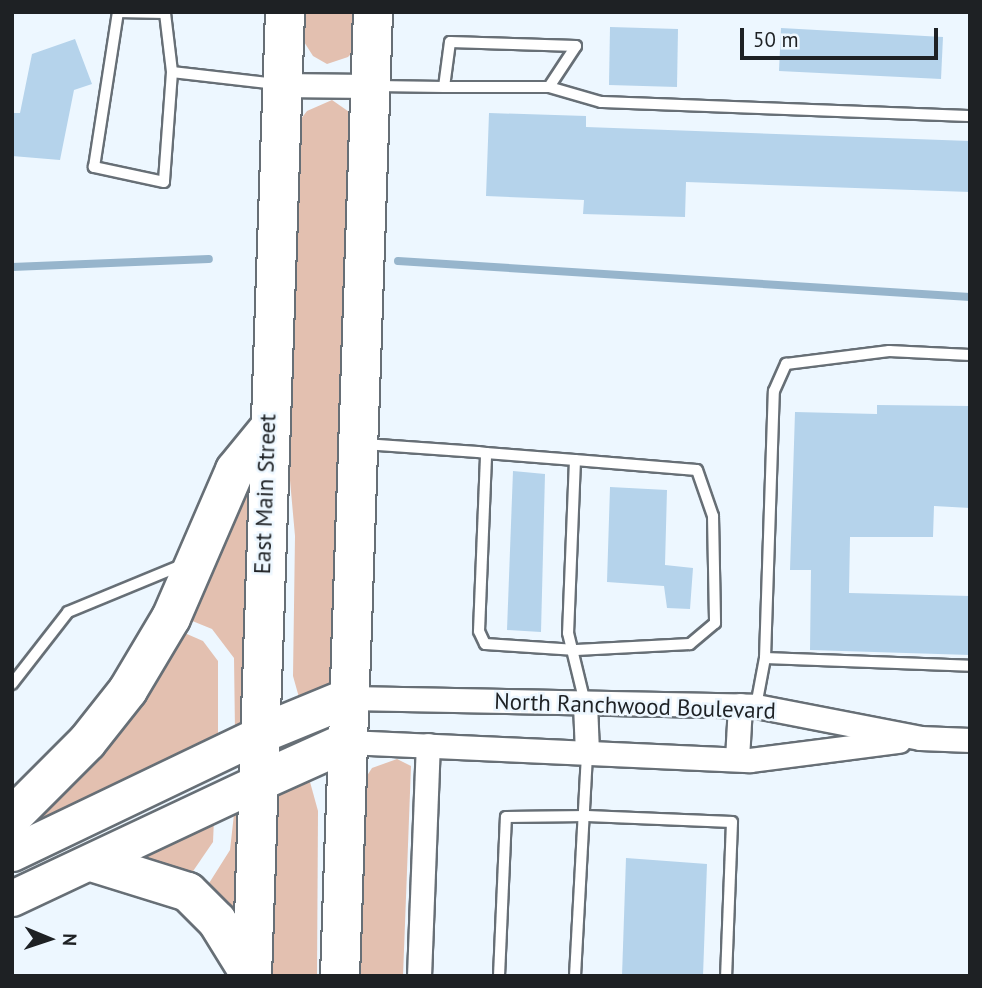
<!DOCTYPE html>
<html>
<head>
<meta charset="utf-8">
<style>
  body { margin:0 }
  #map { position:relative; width:982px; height:988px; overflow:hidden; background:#edf7ff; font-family:"PT Sans",sans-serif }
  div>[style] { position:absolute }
  .green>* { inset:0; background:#e3c0b0 }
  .stream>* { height:8px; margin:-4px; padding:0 4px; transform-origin:4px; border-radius:4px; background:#97b5cc }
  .building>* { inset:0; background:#b5d3eb }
  .roads { filter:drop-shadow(2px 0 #676f76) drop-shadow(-2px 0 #676f76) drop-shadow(0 2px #676f76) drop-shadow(0 -2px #676f76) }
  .lane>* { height:10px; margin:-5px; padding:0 5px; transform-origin:5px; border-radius:5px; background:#fff }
  .street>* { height:23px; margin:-11.5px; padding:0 11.5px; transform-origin:11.5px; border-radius:11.5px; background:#fff }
  .primary>* { height:35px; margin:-17.5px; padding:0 17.5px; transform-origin:17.5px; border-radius:17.5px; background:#fff }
  .highway>* { height:38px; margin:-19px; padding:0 19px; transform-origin:19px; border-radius:19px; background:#fff }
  span { translate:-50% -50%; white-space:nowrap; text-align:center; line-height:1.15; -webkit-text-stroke:5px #edf7ff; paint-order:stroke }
  .street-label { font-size:23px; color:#1e2124 }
  .frame { position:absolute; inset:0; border:14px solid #1e2124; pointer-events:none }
  .north { position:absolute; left:14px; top:904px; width:70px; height:70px; -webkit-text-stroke:5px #edf7ff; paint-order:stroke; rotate:92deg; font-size:19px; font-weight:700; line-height:28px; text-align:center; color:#1e2124 }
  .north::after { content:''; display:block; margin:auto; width:24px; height:32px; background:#1e2124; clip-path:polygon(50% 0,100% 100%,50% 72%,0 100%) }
  .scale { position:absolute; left:740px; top:28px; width:198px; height:32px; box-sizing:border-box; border:4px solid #1e2124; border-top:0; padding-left:9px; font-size:21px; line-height:24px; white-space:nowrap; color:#1e2124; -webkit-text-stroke:5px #edf7ff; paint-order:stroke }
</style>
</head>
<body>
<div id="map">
  <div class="green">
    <i style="clip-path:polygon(301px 12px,361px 12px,360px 44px,348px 57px,327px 64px,313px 56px,299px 34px)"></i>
    <i style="clip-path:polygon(332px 100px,355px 116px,338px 671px,327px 689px,300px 701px,293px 676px,295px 536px,287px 447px,297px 124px,307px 111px)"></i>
    <i style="clip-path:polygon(252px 475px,244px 726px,235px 732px,234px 658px,212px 629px,185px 618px)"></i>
    <i style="clip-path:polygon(180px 631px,203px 641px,218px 661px,218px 742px,12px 835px)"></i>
    <i style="clip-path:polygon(397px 759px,411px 766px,403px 976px,356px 976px,363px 782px,372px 768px)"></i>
    <i style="clip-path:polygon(307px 771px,318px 811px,317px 976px,269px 976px,275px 795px)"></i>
    <i style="clip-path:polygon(235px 805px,240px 817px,238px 908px,227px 912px,206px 888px,230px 850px)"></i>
    <i style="clip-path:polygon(214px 819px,213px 842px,189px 877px,145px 859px,146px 851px)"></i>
  </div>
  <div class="stream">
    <i style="left:398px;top:261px;width:573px;rotate:3.6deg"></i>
    <i style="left:12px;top:267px;width:197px;rotate:-2.3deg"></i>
  </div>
  <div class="building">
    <i style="clip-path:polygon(610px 27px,678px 29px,677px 87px,609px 85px)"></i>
    <i style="clip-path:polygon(781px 28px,943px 37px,941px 79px,779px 71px)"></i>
    <i style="clip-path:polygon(75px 39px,92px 84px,74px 90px,60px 160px,12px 156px,12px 113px,20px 113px,32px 54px)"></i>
    <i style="clip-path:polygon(489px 113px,586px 116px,586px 127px,970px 141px,970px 192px,686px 182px,685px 217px,583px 214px,584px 200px,486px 196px)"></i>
    <i style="clip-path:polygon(877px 405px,970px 406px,970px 508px,934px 506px,933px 537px,850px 537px,849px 593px,970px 596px,970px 655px,810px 650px,811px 570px,790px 570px,795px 412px,877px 414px)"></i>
    <i style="clip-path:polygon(513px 471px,545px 474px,541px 632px,507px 630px)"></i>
    <i style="clip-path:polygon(610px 487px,667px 490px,665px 565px,693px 568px,690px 609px,667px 608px,664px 586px,607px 582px)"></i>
    <i style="clip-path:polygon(626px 858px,707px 864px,703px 976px,622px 976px)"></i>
  </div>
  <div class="roads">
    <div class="lane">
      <i style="left:172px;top:72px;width:110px;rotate:94.2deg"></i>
      <i style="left:164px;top:182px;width:72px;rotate:-167.9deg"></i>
      <i style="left:94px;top:167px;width:157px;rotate:-81.2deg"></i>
      <i style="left:118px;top:12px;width:47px;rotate:1.2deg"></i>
      <i style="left:165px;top:13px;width:59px;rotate:83.2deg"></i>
      <i style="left:172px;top:72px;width:105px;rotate:6.6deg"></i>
      <i style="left:376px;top:86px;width:68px;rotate:0.8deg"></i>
      <i style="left:444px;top:87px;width:105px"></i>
      <i style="left:549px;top:87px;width:49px;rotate:-56.6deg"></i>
      <i style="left:576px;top:46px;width:126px;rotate:-178.2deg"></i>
      <i style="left:450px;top:42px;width:45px;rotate:97.6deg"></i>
      <i style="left:549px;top:87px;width:54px;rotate:16.1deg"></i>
      <i style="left:601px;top:102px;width:369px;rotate:2.2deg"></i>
      <i style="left:364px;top:444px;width:114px;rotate:4deg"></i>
      <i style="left:478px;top:452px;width:8px;rotate:7deg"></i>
      <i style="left:486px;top:453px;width:89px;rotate:4.5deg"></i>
      <i style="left:575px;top:460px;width:122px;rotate:4.7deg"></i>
      <i style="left:697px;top:470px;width:49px;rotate:70.8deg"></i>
      <i style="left:713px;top:516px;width:107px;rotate:88.9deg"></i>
      <i style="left:715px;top:623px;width:33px;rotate:140deg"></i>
      <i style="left:690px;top:644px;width:114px;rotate:177deg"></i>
      <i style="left:576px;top:650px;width:91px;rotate:-176.2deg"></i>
      <i style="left:485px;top:644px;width:14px;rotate:-115deg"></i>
      <i style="left:479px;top:631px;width:178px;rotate:-87.7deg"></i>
      <i style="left:575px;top:460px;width:173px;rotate:92.3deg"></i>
      <i style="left:568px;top:633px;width:72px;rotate:76.3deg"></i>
      <i style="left:765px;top:658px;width:205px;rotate:2.2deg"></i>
      <i style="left:12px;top:684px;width:91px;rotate:-52.1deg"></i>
      <i style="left:68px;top:612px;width:129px;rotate:-22.4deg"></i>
      <i style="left:756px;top:706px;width:49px;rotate:-79.4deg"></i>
      <i style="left:765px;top:658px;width:267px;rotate:-88.1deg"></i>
      <i style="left:774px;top:391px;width:30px;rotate:-66deg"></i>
      <i style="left:786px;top:364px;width:104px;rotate:-7.2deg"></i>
      <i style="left:889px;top:351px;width:81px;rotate:2.8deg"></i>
      <i style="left:499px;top:976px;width:159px;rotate:-87.5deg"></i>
      <i style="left:506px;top:817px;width:81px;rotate:-0.7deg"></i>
      <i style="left:587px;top:816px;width:145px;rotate:2.4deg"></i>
      <i style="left:732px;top:822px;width:154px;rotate:92.2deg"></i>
      <i style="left:575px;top:976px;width:224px;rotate:-86.9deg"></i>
    </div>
    <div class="street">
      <i style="left:279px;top:85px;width:91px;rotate:0.6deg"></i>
      <i style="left:348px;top:698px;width:408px;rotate:1.1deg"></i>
      <i style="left:756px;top:706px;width:167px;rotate:11deg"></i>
      <i style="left:920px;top:738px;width:50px;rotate:2.3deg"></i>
      <i style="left:585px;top:703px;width:49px;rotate:87.7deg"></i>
      <i style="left:347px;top:742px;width:403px;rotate:2.6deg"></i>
      <i style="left:750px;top:760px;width:150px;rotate:-7.3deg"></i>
      <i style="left:737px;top:759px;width:54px;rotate:-86.8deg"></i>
      <i style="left:419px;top:976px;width:231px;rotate:-87.8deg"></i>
    </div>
    <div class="primary">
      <i style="left:12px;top:853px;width:273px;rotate:-25.6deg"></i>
      <i style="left:12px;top:898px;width:270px;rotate:-25.2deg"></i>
    </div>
    <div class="highway">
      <i style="left:258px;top:735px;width:97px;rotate:-22.3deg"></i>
      <i style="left:256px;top:783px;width:100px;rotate:-24.3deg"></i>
      <i style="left:12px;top:817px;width:106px;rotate:-45deg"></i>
      <i style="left:87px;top:742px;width:66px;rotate:-51.7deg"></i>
      <i style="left:128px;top:690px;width:84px;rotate:-59.2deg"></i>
      <i style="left:171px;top:618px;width:161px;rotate:-66.6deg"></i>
      <i style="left:235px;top:470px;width:50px;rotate:-50.6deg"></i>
      <i style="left:95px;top:863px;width:97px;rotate:17.3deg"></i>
      <i style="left:188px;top:892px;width:41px;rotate:45deg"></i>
      <i style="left:217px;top:921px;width:65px;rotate:58.3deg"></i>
      <i style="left:252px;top:976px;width:965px;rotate:-88.04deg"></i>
      <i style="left:340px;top:976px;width:965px;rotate:-88.04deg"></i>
    </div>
  </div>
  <div class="street-label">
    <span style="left:265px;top:494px;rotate:-88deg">East Main Street</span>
    <span style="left:635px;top:706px;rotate:2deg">North Ranchwood Boulevard</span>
  </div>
  <div class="frame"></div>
  <div class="north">N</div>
  <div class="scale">50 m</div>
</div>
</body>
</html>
